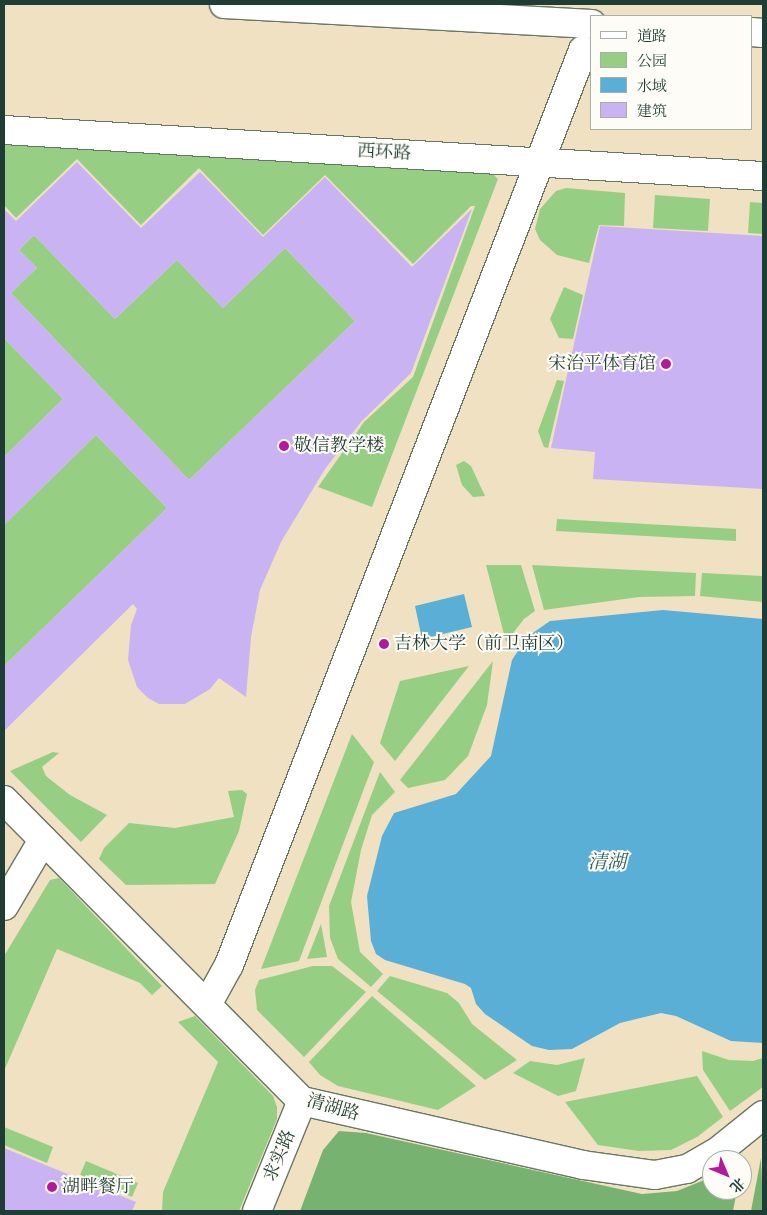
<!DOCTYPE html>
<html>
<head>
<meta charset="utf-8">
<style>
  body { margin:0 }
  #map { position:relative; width:767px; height:1215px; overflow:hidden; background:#efe1c2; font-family:Cardo,"Noto Serif SC",serif }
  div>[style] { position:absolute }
  .green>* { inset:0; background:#96cf83 }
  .forest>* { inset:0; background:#78b271 }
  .water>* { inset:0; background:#5aafd6 }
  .building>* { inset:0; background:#cab3f2 }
  .roads { filter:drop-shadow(1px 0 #687666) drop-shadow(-1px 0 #687666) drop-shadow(0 1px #687666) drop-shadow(0 -1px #687666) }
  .minor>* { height:28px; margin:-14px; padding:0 14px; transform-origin:14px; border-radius:14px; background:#fff }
  .dots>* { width:14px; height:14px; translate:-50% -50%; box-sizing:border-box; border:2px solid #fdfcf7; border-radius:50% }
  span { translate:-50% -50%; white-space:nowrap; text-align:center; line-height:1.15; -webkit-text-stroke:4px #fdfcf7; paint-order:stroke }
  .street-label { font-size:18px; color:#1f3d34 }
  .poi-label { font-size:18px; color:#1f3d34 }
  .right { translate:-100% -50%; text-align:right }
  .left { translate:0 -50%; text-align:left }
  .water-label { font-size:19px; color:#315f65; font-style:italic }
  .frame { position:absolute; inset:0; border:5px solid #1f3d34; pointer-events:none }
  .legend { position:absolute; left:590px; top:15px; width:162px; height:115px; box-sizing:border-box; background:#fdfcf7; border:1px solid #a4b0a9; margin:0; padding:6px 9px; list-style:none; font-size:15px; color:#1f3d34 }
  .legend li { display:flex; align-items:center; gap:10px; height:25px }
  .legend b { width:25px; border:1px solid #a4b0a9 }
  .north { position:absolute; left:702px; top:1150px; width:50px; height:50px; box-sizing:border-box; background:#fdfcf7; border:1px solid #a4b0a9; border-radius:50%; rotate:135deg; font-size:14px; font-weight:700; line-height:20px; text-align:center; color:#1f3d34 }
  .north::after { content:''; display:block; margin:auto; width:18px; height:22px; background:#b5179e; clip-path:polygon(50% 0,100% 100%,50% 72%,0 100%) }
</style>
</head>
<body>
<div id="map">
  <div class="green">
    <i style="clip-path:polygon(4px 142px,493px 174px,498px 179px,372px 507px,318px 487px,364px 422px,413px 377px,475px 206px,471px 206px,413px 264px,325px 175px,263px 235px,199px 168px,141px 225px,77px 159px,16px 218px,4px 205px)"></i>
    <i style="clip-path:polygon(566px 188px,625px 193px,624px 226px,599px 225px,589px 263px,557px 255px,540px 240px,535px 229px,540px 209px,556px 191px)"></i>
    <i style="clip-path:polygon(655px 195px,710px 199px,708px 231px,653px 228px)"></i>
    <i style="clip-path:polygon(750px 202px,763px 203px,763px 234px,748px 233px)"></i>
    <i style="clip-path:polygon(34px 235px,115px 319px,177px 260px,223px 308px,285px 248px,355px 321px,189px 480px,11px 293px,37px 268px,19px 250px)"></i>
    <i style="clip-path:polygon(564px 287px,583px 295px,573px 339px,559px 338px,550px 319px)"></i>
    <i style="clip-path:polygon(4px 338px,63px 399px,4px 457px)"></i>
    <i style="clip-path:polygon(557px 380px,564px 381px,548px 448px,544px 447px,538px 431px)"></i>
    <i style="clip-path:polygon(96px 435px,167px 508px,4px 666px,4px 525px)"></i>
    <i style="clip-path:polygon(464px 461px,471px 466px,485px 496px,473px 497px,462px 485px,456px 465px)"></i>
    <i style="clip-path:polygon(557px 519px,736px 529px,736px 541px,556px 531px)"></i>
    <i style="clip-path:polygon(486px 565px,521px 565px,535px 611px,524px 619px,506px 642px)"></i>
    <i style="clip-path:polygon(532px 565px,696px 573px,695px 596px,639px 597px,544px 610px)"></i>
    <i style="clip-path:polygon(702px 573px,763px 576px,763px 602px,700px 596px)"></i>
    <i style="clip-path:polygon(493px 661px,487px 705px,468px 756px,445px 780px,408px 788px,400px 780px)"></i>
    <i style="clip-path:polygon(469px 666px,395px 761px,380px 743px,400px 681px)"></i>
    <i style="clip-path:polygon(352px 734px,374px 762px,299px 961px,261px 969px)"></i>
    <i style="clip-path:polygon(53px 752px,59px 753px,42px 767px,46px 776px,70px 795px,107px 815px,81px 842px,10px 771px)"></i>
    <i style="clip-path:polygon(380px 772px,395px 792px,372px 815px,361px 850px,351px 902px,360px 952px,383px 974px,371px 987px,338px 959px,330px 938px,329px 906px)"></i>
    <i style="clip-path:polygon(242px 790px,247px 794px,239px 831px,215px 884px,126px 885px,99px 859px,104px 848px,129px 823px,175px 828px,234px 817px,228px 791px)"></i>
    <i style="clip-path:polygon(59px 878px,162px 986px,152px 995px,140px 983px,57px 949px,4px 1071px,4px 956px,50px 880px)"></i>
    <i style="clip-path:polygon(321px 924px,327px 957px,307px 959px)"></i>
    <i style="clip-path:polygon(313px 966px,332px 966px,366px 992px,304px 1057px,257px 1010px,255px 990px,259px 980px)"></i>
    <i style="clip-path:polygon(390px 976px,447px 993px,459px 1003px,472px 1024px,517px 1060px,485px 1080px,377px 991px)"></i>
    <i style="clip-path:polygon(372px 996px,476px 1086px,438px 1110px,338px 1086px,320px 1075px,309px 1062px)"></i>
    <i style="clip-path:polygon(195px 1016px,273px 1096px,277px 1107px,277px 1119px,239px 1211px,162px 1211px,163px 1192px,218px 1062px,178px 1022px)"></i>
    <i style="clip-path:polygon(702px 1051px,729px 1060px,753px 1061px,763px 1058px,763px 1087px,730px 1111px,703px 1070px)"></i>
    <i style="clip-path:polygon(585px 1058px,576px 1091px,558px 1096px,513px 1073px,530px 1061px,557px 1065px)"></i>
    <i style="clip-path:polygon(697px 1076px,723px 1117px,697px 1137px,671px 1150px,639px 1151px,598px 1145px,565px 1102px)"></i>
    <i style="clip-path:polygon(4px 1127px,53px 1147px,47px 1163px,4px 1145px)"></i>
    <i style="clip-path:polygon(86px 1161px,138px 1183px,132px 1197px,80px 1175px)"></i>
  </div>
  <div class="forest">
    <i style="clip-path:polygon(339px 1131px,366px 1133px,642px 1194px,677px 1191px,712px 1177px,712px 1190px,737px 1190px,733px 1211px,300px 1211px,323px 1150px)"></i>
    <i style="clip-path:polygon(761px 1158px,763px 1211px,751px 1211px)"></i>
  </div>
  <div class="water">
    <i style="clip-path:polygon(464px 594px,472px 627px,422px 639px,415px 606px)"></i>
    <i style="clip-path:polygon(663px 610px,763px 619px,763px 1043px,731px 1041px,676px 1016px,661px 1013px,620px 1023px,572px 1049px,549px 1050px,532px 1046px,485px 1014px,476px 1004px,471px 988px,465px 984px,385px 960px,376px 954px,371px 941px,367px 896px,382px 836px,394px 813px,456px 794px,491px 756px,512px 660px,527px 637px,550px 621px)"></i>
  </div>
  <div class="building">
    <i style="clip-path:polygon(evenodd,77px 162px,141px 228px,200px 172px,263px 237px,325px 177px,412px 267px,472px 209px,411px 373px,361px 422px,325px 469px,281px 542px,260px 590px,251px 637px,246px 697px,219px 678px,210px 689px,185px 704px,159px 704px,148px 698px,137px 687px,128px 660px,131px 625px,137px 609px,133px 604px,4px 731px,4px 666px,167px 508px,96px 435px,4px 525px,4px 457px,63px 399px,4px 338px,4px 209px,16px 221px,77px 162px,34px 235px,115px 319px,177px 260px,223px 308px,285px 248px,355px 321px,189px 480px,11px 293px,37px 268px,19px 250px,34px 235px)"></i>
    <i style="clip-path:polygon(600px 226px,763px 236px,763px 489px,593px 479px,595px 452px,551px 448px)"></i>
    <i style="clip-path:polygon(4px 1148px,136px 1202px,132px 1211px,4px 1211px)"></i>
  </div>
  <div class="roads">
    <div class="minor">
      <i style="left:224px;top:4px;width:368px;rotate:3.1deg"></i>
      <i style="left:751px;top:32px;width:12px;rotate:5deg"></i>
      <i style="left:4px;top:130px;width:760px;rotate:3.47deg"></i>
      <i style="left:4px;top:800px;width:424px;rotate:45.3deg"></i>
      <i style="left:302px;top:1101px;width:288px;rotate:12.8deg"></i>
      <i style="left:583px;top:1165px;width:73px;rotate:7.9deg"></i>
      <i style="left:655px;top:1175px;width:33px;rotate:-11deg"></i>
      <i style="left:687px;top:1169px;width:39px;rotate:-30deg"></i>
      <i style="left:721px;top:1149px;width:54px;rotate:-39deg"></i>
      <i style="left:4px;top:906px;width:77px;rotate:-59.4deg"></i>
      <i style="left:208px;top:1003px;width:43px;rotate:-61.1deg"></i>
      <i style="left:229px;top:965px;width:981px;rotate:-68.85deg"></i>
      <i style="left:257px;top:1211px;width:119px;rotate:-67.8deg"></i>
    </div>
  </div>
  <div class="dots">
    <i style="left:666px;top:364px;background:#b5179e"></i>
    <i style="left:284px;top:446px;background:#b5179e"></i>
    <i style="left:384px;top:644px;background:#b5179e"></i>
    <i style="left:52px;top:1187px;background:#b5179e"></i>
  </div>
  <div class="street-label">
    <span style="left:384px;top:153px;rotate:3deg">西环路</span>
    <span style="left:333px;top:1108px;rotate:16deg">清湖路</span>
    <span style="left:280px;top:1156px;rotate:-67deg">求实路</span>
  </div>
  <div class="poi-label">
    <span class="right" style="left:656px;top:364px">宋治平体育馆</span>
    <span class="left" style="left:294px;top:446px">敬信教学楼</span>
    <span class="left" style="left:394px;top:644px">吉林大学（前卫南区）</span>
    <span class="left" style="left:62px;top:1187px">湖畔餐厅</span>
  </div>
  <div class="water-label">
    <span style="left:607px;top:863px">清湖</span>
  </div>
  <div class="frame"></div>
  <ul class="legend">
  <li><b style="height:6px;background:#fff"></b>道路</li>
  <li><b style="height:14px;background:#96cf83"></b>公园</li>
  <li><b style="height:14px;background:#5aafd6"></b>水域</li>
  <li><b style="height:14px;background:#cab3f2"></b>建筑</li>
  </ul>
  <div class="north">北</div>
</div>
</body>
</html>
